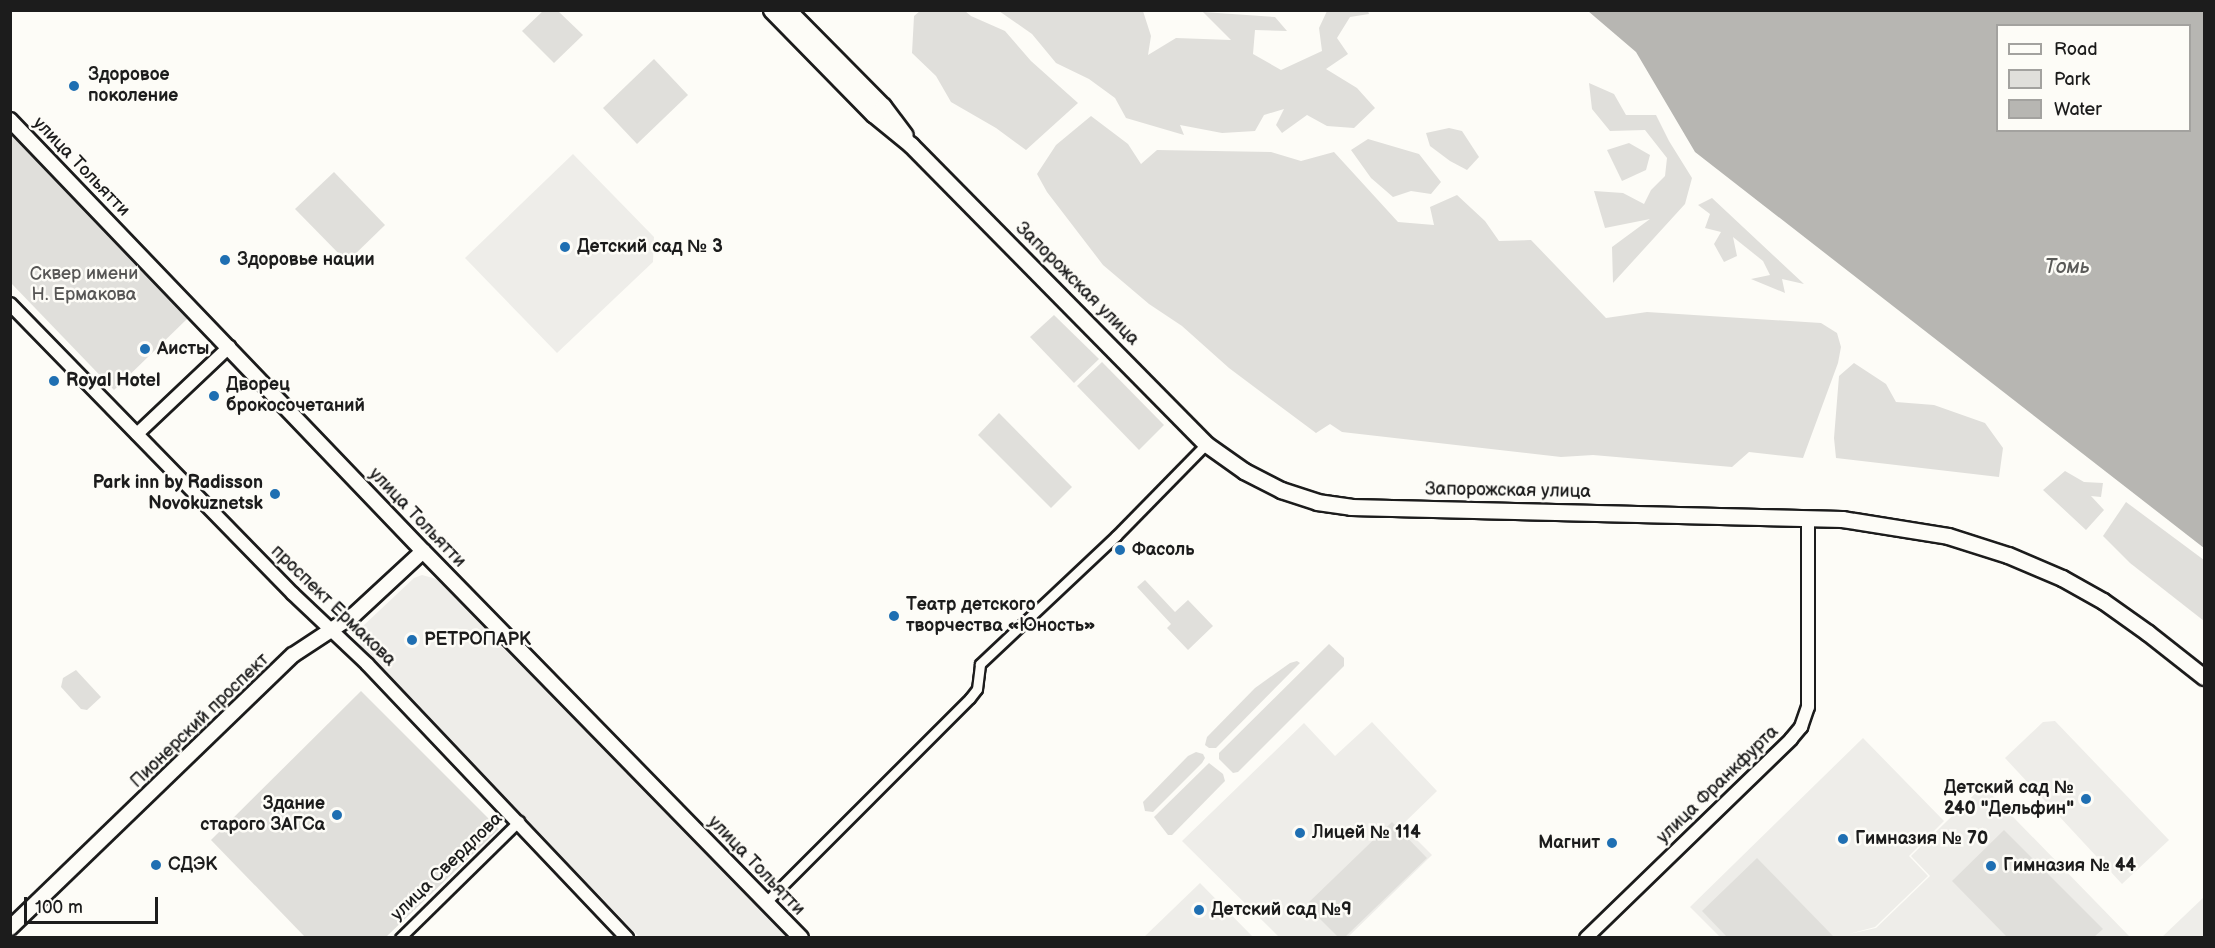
<!DOCTYPE html>
<html>
<head>
<meta charset="utf-8">
<style>
  body { margin:0 }
  #map { position:relative; width:2215px; height:948px; overflow:hidden; background:#fdfcf7; font-family:"Balsamiq Sans",sans-serif }
  div>[style] { position:absolute }
  .built>* { inset:0; background:#eeede9 }
  .green>* { inset:0; background:#e0dfdb }
  .water>* { inset:0; background:#b7b6b2 }
  .roads { filter:drop-shadow(2px 0 #1c1c1c) drop-shadow(-2px 0 #1c1c1c) drop-shadow(0 2px #1c1c1c) drop-shadow(0 -2px #1c1c1c) }
  .minor>* { height:9px; margin:-4.5px; padding:0 4.5px; transform-origin:4.5px; border-radius:4.5px; background:#fdfcf7 }
  .tertiary>* { height:12px; margin:-6px; padding:0 6px; transform-origin:6px; border-radius:6px; background:#fdfcf7 }
  .secondary>* { height:14px; margin:-7px; padding:0 7px; transform-origin:7px; border-radius:7px; background:#fdfcf7 }
  .primary>* { height:15px; margin:-7.5px; padding:0 7.5px; transform-origin:7.5px; border-radius:7.5px; background:#fdfcf7 }
  .dots>* { width:16px; height:16px; translate:-50% -50%; box-sizing:border-box; border:3px solid #fdfcf7; border-radius:50% }
  span { translate:-50% -50%; white-space:nowrap; text-align:center; line-height:1.15; -webkit-text-stroke:5px #fdfcf7; paint-order:stroke }
  .poi-label { font-size:18px; color:#1c1c1c; font-weight:700 }
  .left { translate:0 -50%; text-align:left }
  .right { translate:-100% -50%; text-align:right }
  .street-label { font-size:18px; color:#1c1c1c }
  .park-label { font-size:18px; color:#575655 }
  .water-label { font-size:20px; color:#5a5a58; font-style:italic }
  .frame { position:absolute; inset:0; border:12px solid #1c1c1c; pointer-events:none }
  .legend { position:absolute; left:1996px; top:24px; width:195px; height:108px; box-sizing:border-box; background:#fdfcf7; border:2px solid #a3a29f; margin:0; padding:8px 10px; list-style:none; font-size:18px; color:#1c1c1c }
  .legend li { display:flex; align-items:center; gap:12px; height:30px }
  .legend b { width:30px; border:2px solid #a3a29f }
  .scale { position:absolute; left:24px; top:897px; width:134px; height:27px; box-sizing:border-box; border:3px solid #1c1c1c; border-top:0; padding-left:8px; font-size:18px; line-height:21px; white-space:nowrap; color:#1c1c1c; -webkit-text-stroke:4px #fdfcf7; paint-order:stroke }
</style>
</head>
<body>
<div id="map">
  <div class="built">
    <i style="clip-path:polygon(573px 154px,654px 237px,653px 262px,557px 353px,465px 258px)"></i>
    <i style="clip-path:polygon(422px 575px,440px 580px,787px 937px,639px 937px,360px 646px,360px 632px,363px 626px,414px 578px)"></i>
    <i style="clip-path:polygon(2055px 721px,2169px 840px,2122px 884px,2005px 758px,2043px 722px)"></i>
    <i style="clip-path:polygon(1372px 722px,1437px 791px,1402px 825px,1432px 855px,1348px 937px,1279px 937px,1182px 841px,1304px 723px,1335px 756px)"></i>
    <i style="clip-path:polygon(1863px 738px,1944px 821px,1909px 856px,1928px 876px,1875px 927px,1849px 934px,1876px 928px,1930px 876px,1911px 856px,1983px 786px,2129px 936px,1720px 937px,1690px 907px)"></i>
    <i style="clip-path:polygon(1200px 883px,1253px 937px,1144px 937px)"></i>
    <i style="clip-path:polygon(2204px 897px,2204px 937px,2162px 937px)"></i>
  </div>
  <div class="green">
    <i style="clip-path:polygon(544px 10px,558px 11px,583px 35px,554px 63px,522px 31px)"></i>
    <i style="clip-path:polygon(920px 11px,965px 11px,971px 16px,1005px 31px,1031px 61px,1078px 103px,1026px 150px,996px 128px,951px 102px,936px 76px,912px 53px,914px 16px)"></i>
    <i style="clip-path:polygon(999px 11px,1143px 11px,1151px 36px,1148px 55px,1176px 38px,1231px 40px,1203px 12px,1275px 17px,1287px 31px,1255px 30px,1253px 54px,1281px 70px,1322px 51px,1319px 28px,1327px 11px,1368px 11px,1369px 14px,1350px 17px,1337px 38px,1348px 54px,1326px 69px,1357px 88px,1375px 108px,1354px 128px,1327px 126px,1307px 115px,1282px 133px,1276px 125px,1284px 109px,1264px 115px,1255px 131px,1222px 133px,1180px 125px,1184px 135px,1126px 118px,1115px 98px,1089px 79px,1056px 63px,1032px 34px)"></i>
    <i style="clip-path:polygon(654px 59px,688px 95px,637px 144px,603px 108px)"></i>
    <i style="clip-path:polygon(1589px 83px,1614px 94px,1626px 115px,1656px 115px,1669px 141px,1692px 178px,1685px 204px,1613px 283px,1612px 247px,1650px 219px,1605px 228px,1594px 191px,1623px 193px,1644px 204px,1651px 190px,1665px 176px,1667px 158px,1645px 130px,1610px 131px,1592px 109px)"></i>
    <i style="clip-path:polygon(1091px 116px,1128px 144px,1141px 164px,1157px 150px,1271px 152px,1301px 161px,1334px 152px,1398px 222px,1434px 225px,1430px 207px,1457px 195px,1485px 221px,1499px 241px,1531px 240px,1606px 318px,1647px 312px,1821px 323px,1837px 333px,1841px 347px,1838px 363px,1803px 458px,1749px 452px,1732px 467px,1593px 455px,1561px 457px,1342px 432px,1330px 424px,1316px 433px,1229px 368px,1182px 326px,1149px 304px,1103px 265px,1047px 192px,1037px 174px,1056px 145px)"></i>
    <i style="clip-path:polygon(1449px 128px,1462px 131px,1479px 157px,1467px 170px,1450px 161px,1430px 146px,1426px 133px)"></i>
    <i style="clip-path:polygon(11px 135px,188px 318px,114px 390px,11px 283px)"></i>
    <i style="clip-path:polygon(1368px 139px,1419px 154px,1441px 182px,1431px 194px,1411px 191px,1393px 197px,1371px 178px,1351px 150px)"></i>
    <i style="clip-path:polygon(1629px 143px,1650px 155px,1646px 170px,1622px 181px,1607px 150px)"></i>
    <i style="clip-path:polygon(334px 172px,385px 225px,347px 262px,295px 209px)"></i>
    <i style="clip-path:polygon(1712px 198px,1774px 256px,1804px 284px,1782px 279px,1785px 293px,1751px 279px,1770px 275px,1763px 261px,1733px 237px,1737px 256px,1724px 262px,1714px 244px,1721px 232px,1705px 228px,1710px 214px,1698px 205px)"></i>
    <i style="clip-path:polygon(1054px 315px,1099px 359px,1074px 383px,1030px 337px)"></i>
    <i style="clip-path:polygon(1102px 362px,1164px 425px,1139px 450px,1077px 386px)"></i>
    <i style="clip-path:polygon(1854px 363px,1886px 384px,1896px 402px,1934px 405px,1985px 423px,2003px 448px,1999px 477px,1836px 458px,1834px 438px,1839px 376px)"></i>
    <i style="clip-path:polygon(999px 413px,1072px 487px,1051px 508px,978px 435px)"></i>
    <i style="clip-path:polygon(2065px 471px,2084px 482px,2103px 483px,2101px 497px,2091px 496px,2104px 510px,2086px 530px,2043px 490px)"></i>
    <i style="clip-path:polygon(2126px 502px,2204px 560px,2204px 621px,2130px 563px,2103px 536px)"></i>
    <i style="clip-path:polygon(1145px 580px,1175px 612px,1188px 600px,1213px 626px,1188px 650px,1167px 628px,1171px 624px,1137px 587px)"></i>
    <i style="clip-path:polygon(1329px 644px,1344px 658px,1344px 666px,1238px 772px,1233px 773px,1219px 759px,1219px 753px)"></i>
    <i style="clip-path:polygon(1297px 661px,1300px 663px,1216px 748px,1209px 748px,1205px 745px,1207px 737px,1255px 688px,1290px 663px)"></i>
    <i style="clip-path:polygon(76px 670px,101px 697px,87px 710px,81px 709px,61px 687px,63px 678px)"></i>
    <i style="clip-path:polygon(361px 691px,499px 829px,386px 937px,305px 937px,211px 840px)"></i>
    <i style="clip-path:polygon(1196px 752px,1203px 754px,1205px 758px,1202px 763px,1153px 812px,1145px 811px,1143px 802px,1188px 756px)"></i>
    <i style="clip-path:polygon(1209px 763px,1223px 774px,1225px 781px,1172px 835px,1168px 835px,1154px 817px)"></i>
    <i style="clip-path:polygon(1392px 822px,1427px 858px,1345px 937px,1338px 937px,1306px 905px)"></i>
    <i style="clip-path:polygon(2004px 830px,2103px 929px,2094px 937px,2007px 937px,1952px 881px)"></i>
    <i style="clip-path:polygon(1757px 858px,1834px 937px,1727px 937px,1702px 911px)"></i>
  </div>
  <div class="water">
    <i style="clip-path:polygon(evenodd,1588px 11px,2204px 11px,2204px 548px,1695px 152px,1636px 52px,1588px 11px,1998px 26px,2190px 26px,2190px 130px,1998px 130px,1998px 26px)"></i>
  </div>
  <div class="roads">
    <div class="minor">
      <i style="left:766px;top:902px;width:288px;rotate:-45deg"></i>
      <i style="left:970px;top:698px;width:11px;rotate:-52deg"></i>
      <i style="left:977px;top:689px;width:25px;rotate:-83deg"></i>
      <i style="left:980px;top:664px;width:187px;rotate:-43.3deg"></i>
      <i style="left:1116px;top:536px;width:129px;rotate:-45.6deg"></i>
      <i style="left:400px;top:938px;width:167px;rotate:-44.5deg"></i>
    </div>
    <div class="tertiary">
      <i style="left:10px;top:304px;width:405px;rotate:45.7deg"></i>
      <i style="left:293px;top:594px;width:102px;rotate:43.4deg"></i>
      <i style="left:367px;top:664px;width:378px;rotate:46.5deg"></i>
      <i style="left:137px;top:434px;width:127px;rotate:-43.4deg"></i>
      <i style="left:1586px;top:938px;width:286px;rotate:-44.1deg"></i>
      <i style="left:1791px;top:739px;width:16px;rotate:-50deg"></i>
      <i style="left:1801px;top:727px;width:21px;rotate:-71deg"></i>
      <i style="left:1808px;top:707px;width:188px;rotate:-90deg"></i>
    </div>
    <div class="secondary">
      <i style="left:10px;top:120px;width:597px;rotate:46.22deg"></i>
      <i style="left:423px;top:551px;width:541px;rotate:45.67deg"></i>
      <i style="left:10px;top:928px;width:393px;rotate:-44deg"></i>
      <i style="left:293px;top:655px;width:73px;rotate:-33.3deg"></i>
      <i style="left:354px;top:615px;width:94px;rotate:-42.8deg"></i>
    </div>
    <div class="primary">
      <i style="left:771px;top:10px;width:146px;rotate:45.6deg"></i>
      <i style="left:873px;top:114px;width:49px;rotate:39.2deg"></i>
      <i style="left:911px;top:145px;width:420px;rotate:45.4deg"></i>
      <i style="left:1206px;top:444px;width:47px;rotate:35.4deg"></i>
      <i style="left:1244px;top:471px;width:42px;rotate:27.2deg"></i>
      <i style="left:1281px;top:490px;width:38px;rotate:18deg"></i>
      <i style="left:1317px;top:502px;width:34px;rotate:8deg"></i>
      <i style="left:1351px;top:507px;width:491px;rotate:1.4deg"></i>
      <i style="left:1842px;top:519px;width:107px;rotate:9.1deg"></i>
      <i style="left:1948px;top:536px;width:63px;rotate:17.6deg"></i>
      <i style="left:2008px;top:555px;width:59px;rotate:23.1deg"></i>
      <i style="left:2062px;top:578px;width:47px;rotate:29.3deg"></i>
      <i style="left:2103px;top:601px;width:55px;rotate:35.4deg"></i>
      <i style="left:2148px;top:633px;width:71px;rotate:38.2deg"></i>
      <i style="left:788px;top:10px;width:135px;rotate:45.3deg"></i>
      <i style="left:883px;top:106px;width:36px;rotate:53deg"></i>
    </div>
  </div>
  <div class="dots">
    <i style="left:74px;top:86px;background:#1f6fb2"></i>
    <i style="left:565px;top:247px;background:#1f6fb2"></i>
    <i style="left:225px;top:260px;background:#1f6fb2"></i>
    <i style="left:145px;top:349px;background:#1f6fb2"></i>
    <i style="left:54px;top:381px;background:#1f6fb2"></i>
    <i style="left:214px;top:396px;background:#1f6fb2"></i>
    <i style="left:275px;top:494px;background:#1f6fb2"></i>
    <i style="left:1120px;top:550px;background:#1f6fb2"></i>
    <i style="left:894px;top:616px;background:#1f6fb2"></i>
    <i style="left:412px;top:640px;background:#1f6fb2"></i>
    <i style="left:2086px;top:799px;background:#1f6fb2"></i>
    <i style="left:337px;top:815px;background:#1f6fb2"></i>
    <i style="left:1300px;top:833px;background:#1f6fb2"></i>
    <i style="left:1843px;top:839px;background:#1f6fb2"></i>
    <i style="left:1612px;top:843px;background:#1f6fb2"></i>
    <i style="left:156px;top:865px;background:#1f6fb2"></i>
    <i style="left:1991px;top:866px;background:#1f6fb2"></i>
    <i style="left:1199px;top:910px;background:#1f6fb2"></i>
  </div>
  <div class="poi-label">
    <span class="left" style="left:88px;top:86px">Здоровое<br>поколение</span>
    <span class="left" style="left:577px;top:247px">Детский сад № 3</span>
    <span class="left" style="left:237px;top:260px">Здоровье нации</span>
    <span class="left" style="left:157px;top:349px">Аисты</span>
    <span class="left" style="left:66px;top:381px">Royal Hotel</span>
    <span class="left" style="left:226px;top:396px">Дворец<br>брокосочетаний</span>
    <span class="right" style="left:263px;top:494px">Park inn by Radisson<br>Novokuznetsk</span>
    <span class="left" style="left:1132px;top:550px">Фасоль</span>
    <span class="left" style="left:906px;top:616px">Театр детского<br>творчества «Юность»</span>
    <span class="left" style="left:424px;top:640px">РЕТРОПАРК</span>
    <span class="right" style="left:2074px;top:799px">Детский сад №<br>240 "Дельфин"</span>
    <span class="right" style="left:325px;top:815px">Здание<br>старого ЗАГСа</span>
    <span class="left" style="left:1312px;top:833px">Лицей № 114</span>
    <span class="left" style="left:1855px;top:839px">Гимназия № 70</span>
    <span class="right" style="left:1600px;top:843px">Магнит</span>
    <span class="left" style="left:168px;top:865px">СДЭК</span>
    <span class="left" style="left:2003px;top:866px">Гимназия № 44</span>
    <span class="left" style="left:1211px;top:910px">Детский сад №9</span>
  </div>
  <div class="street-label">
    <span style="left:81px;top:167px;rotate:46deg">улица Тольятти</span>
    <span style="left:1077px;top:284px;rotate:45deg">Запорожская улица</span>
    <span style="left:1508px;top:491px;rotate:1deg">Запорожская улица</span>
    <span style="left:417px;top:518px;rotate:46deg">улица Тольятти</span>
    <span style="left:333px;top:606px;rotate:44deg">проспект Ермакова</span>
    <span style="left:200px;top:721px;rotate:-44deg">Пионерский проспект</span>
    <span style="left:1718px;top:785px;rotate:-44deg">улица Франкфурта</span>
    <span style="left:756px;top:866px;rotate:46deg">улица Тольятти</span>
    <span style="left:447px;top:867px;rotate:-44deg">улица Свердлова</span>
  </div>
  <div class="park-label">
    <span style="left:84px;top:285px">Сквер имени<br>Н. Ермакова</span>
  </div>
  <div class="water-label">
    <span style="left:2067px;top:267px">Томь</span>
  </div>
  <div class="frame"></div>
  <ul class="legend">
  <li><b style="height:8px;background:#fdfcf7"></b>Road</li>
  <li><b style="height:16px;background:#e0dfdb"></b>Park</li>
  <li><b style="height:16px;background:#b7b6b2"></b>Water</li>
  </ul>
  <div class="scale">100 m</div>
</div>
</body>
</html>
